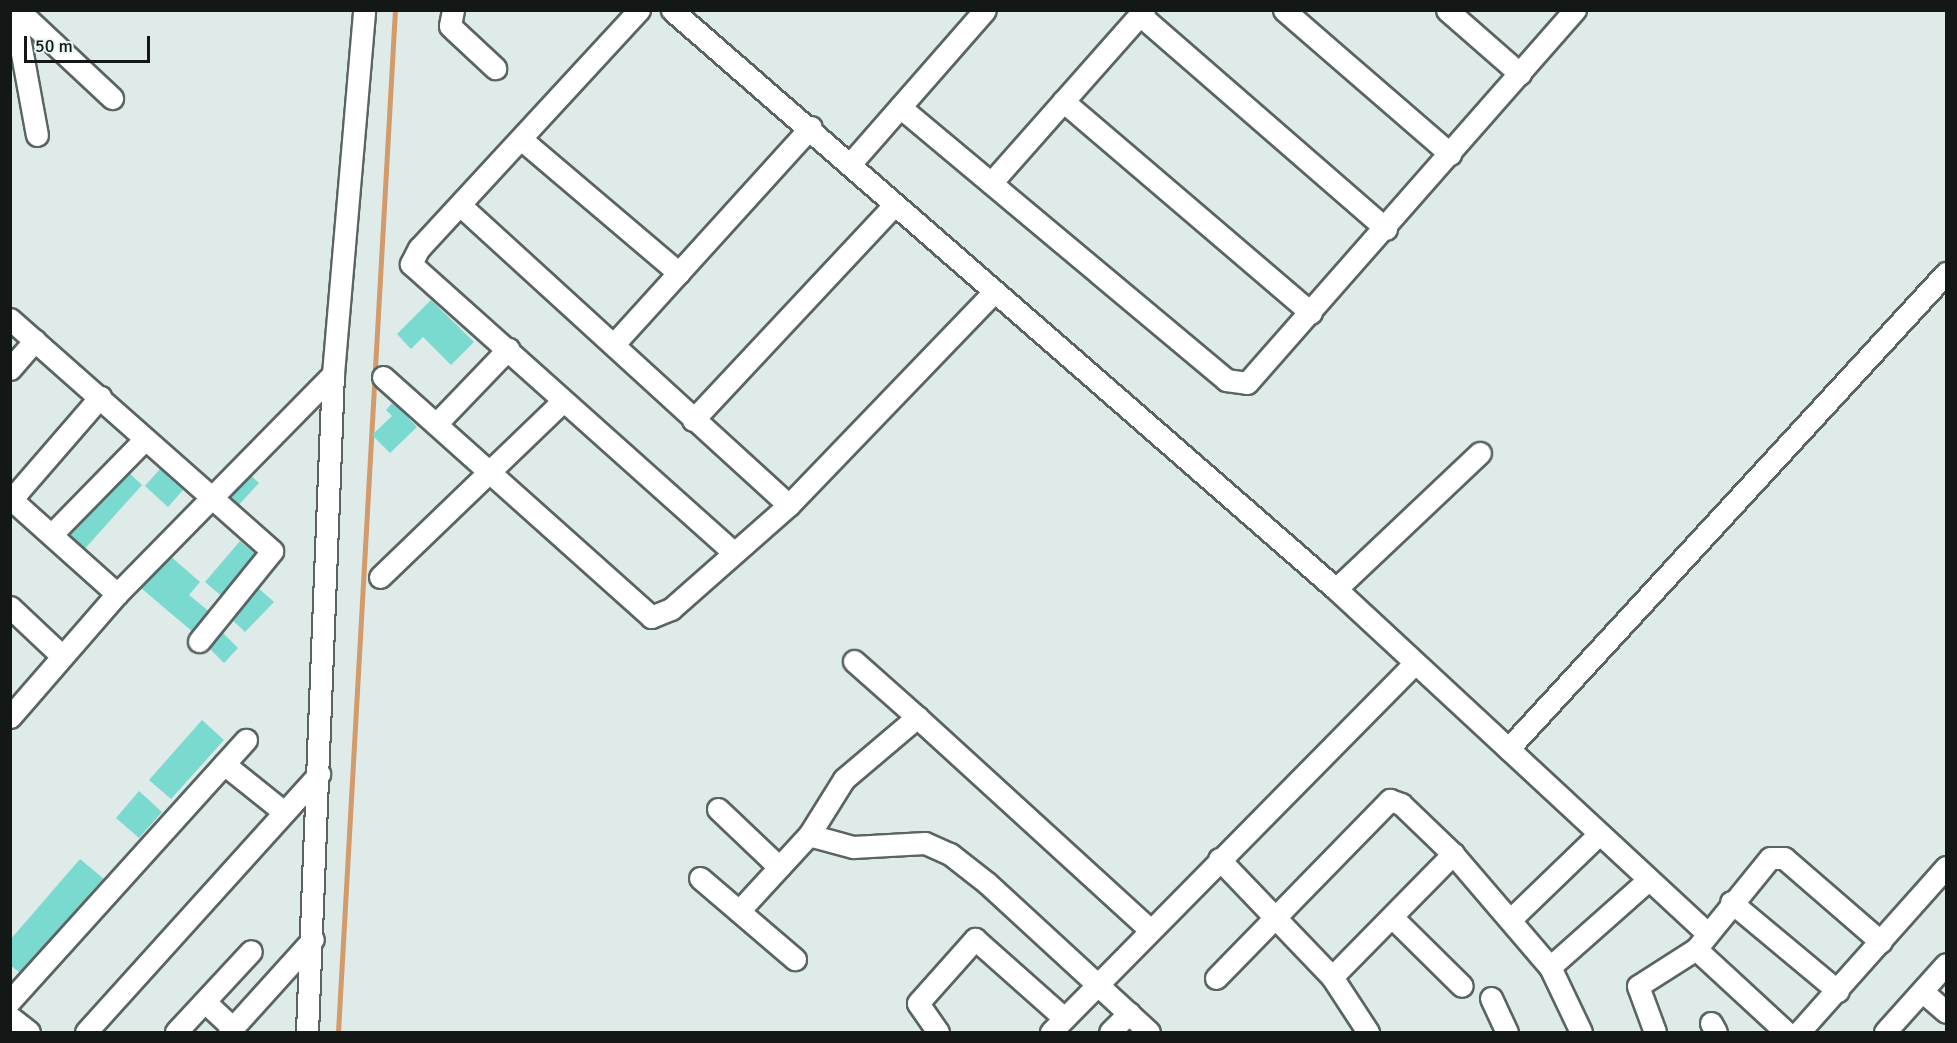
<!DOCTYPE html>
<html>
<head>
<meta charset="utf-8">
<style>
  body { margin:0 }
  #map { position:relative; width:1957px; height:1043px; overflow:hidden; background:#deebe9; font-family:Signika,sans-serif }
  div>[style] { position:absolute }
  .stream>* { height:5px; margin:-2.5px; padding:0 2.5px; transform-origin:2.5px; border-radius:2.5px; background:#d39b6b }
  .building>* { inset:0; background:#7adacf }
  .roads { filter:drop-shadow(2px 0 #596463) drop-shadow(-2px 0 #596463) drop-shadow(0 2px #596463) drop-shadow(0 -2px #596463) }
  .minor>* { height:21px; margin:-10.5px; padding:0 10.5px; transform-origin:10.5px; border-radius:10.5px; background:#fff }
  span { translate:-50% -50%; white-space:nowrap; text-align:center; line-height:1.15; -webkit-text-stroke:6px #ebf8f6; paint-order:stroke }
  .frame { position:absolute; inset:0; border:12px solid #131716; pointer-events:none }
  .scale { position:absolute; left:24px; top:36px; width:126px; height:27px; box-sizing:border-box; border:3px solid #131716; border-top:0; padding-left:8px; font-size:18px; line-height:21px; white-space:nowrap; color:#131716; -webkit-text-stroke:4px #ebf8f6; paint-order:stroke }
</style>
</head>
<body>
<div id="map">
  <div class="stream">
    <i style="left:338px;top:1032px;width:1024px;rotate:-86.81deg"></i>
  </div>
  <div class="building">
    <i style="clip-path:polygon(431px 300px,474px 342px,451px 365px,423px 337px,411px 349px,397px 334px)"></i>
    <i style="clip-path:polygon(393px 402px,417px 427px,390px 453px,372px 435px,392px 416px,386px 410px)"></i>
    <i style="clip-path:polygon(160px 469px,183px 490px,168px 507px,145px 486px)"></i>
    <i style="clip-path:polygon(127px 471px,142px 485px,81px 553px,66px 539px)"></i>
    <i style="clip-path:polygon(247px 472px,259px 483px,235px 509px,223px 497px)"></i>
    <i style="clip-path:polygon(240px 541px,260px 558px,225px 599px,205px 582px)"></i>
    <i style="clip-path:polygon(169px 555px,200px 582px,189px 595px,211px 613px,194px 633px,141px 588px)"></i>
    <i style="clip-path:polygon(256px 586px,274px 602px,245px 632px,228px 616px)"></i>
    <i style="clip-path:polygon(218px 628px,238px 648px,224px 663px,204px 643px)"></i>
    <i style="clip-path:polygon(202px 720px,224px 740px,171px 799px,149px 780px)"></i>
    <i style="clip-path:polygon(139px 791px,162px 812px,139px 838px,116px 818px)"></i>
    <i style="clip-path:polygon(80px 859px,104px 879px,23px 975px,10px 965px,10px 940px)"></i>
  </div>
  <div class="roads">
    <div class="minor">
      <i style="left:14px;top:10px;width:127px;rotate:79.6deg"></i>
      <i style="left:18px;top:10px;width:129px;rotate:43.1deg"></i>
      <i style="left:453px;top:10px;width:16px;rotate:101deg"></i>
      <i style="left:450px;top:26px;width:62px;rotate:43deg"></i>
      <i style="left:639px;top:10px;width:324px;rotate:132.7deg"></i>
      <i style="left:419px;top:248px;width:18px;rotate:117deg"></i>
      <i style="left:411px;top:264px;width:431px;rotate:41.8deg"></i>
      <i style="left:672px;top:10px;width:881px;rotate:41.09deg"></i>
      <i style="left:1336px;top:589px;width:506px;rotate:42.84deg"></i>
      <i style="left:1284px;top:10px;width:220px;rotate:40.9deg"></i>
      <i style="left:1447px;top:10px;width:97px;rotate:41.2deg"></i>
      <i style="left:1140px;top:15px;width:326px;rotate:41deg"></i>
      <i style="left:1063px;top:101px;width:326px;rotate:40.5deg"></i>
      <i style="left:900px;top:107px;width:425px;rotate:39.9deg"></i>
      <i style="left:1226px;top:380px;width:21px;rotate:8deg"></i>
      <i style="left:1247px;top:383px;width:497px;rotate:-48.7deg"></i>
      <i style="left:521px;top:139px;width:207px;rotate:40.3deg"></i>
      <i style="left:851px;top:163px;width:203px;rotate:-48.8deg"></i>
      <i style="left:991px;top:183px;width:231px;rotate:-48.5deg"></i>
      <i style="left:460px;top:205px;width:445px;rotate:42.4deg"></i>
      <i style="left:789px;top:505px;width:294px;rotate:-46.1deg"></i>
      <i style="left:10px;top:319px;width:350px;rotate:41.5deg"></i>
      <i style="left:272px;top:551px;width:116px;rotate:129deg"></i>
      <i style="left:614px;top:344px;width:293px;rotate:-47.8deg"></i>
      <i style="left:10px;top:369px;width:38px;rotate:-49deg"></i>
      <i style="left:383px;top:377px;width:360px;rotate:41.8deg"></i>
      <i style="left:651px;top:617px;width:22px;rotate:-22deg"></i>
      <i style="left:671px;top:609px;width:157px;rotate:-41.4deg"></i>
      <i style="left:693px;top:420px;width:294px;rotate:-46.9deg"></i>
      <i style="left:437px;top:423px;width:103px;rotate:-46.2deg"></i>
      <i style="left:12px;top:500px;width:141px;rotate:41.8deg"></i>
      <i style="left:10px;top:501px;width:138px;rotate:-49.1deg"></i>
      <i style="left:53px;top:533px;width:130px;rotate:-45.6deg"></i>
      <i style="left:380px;top:577px;width:254px;rotate:-43.9deg"></i>
      <i style="left:1336px;top:589px;width:198px;rotate:-43.4deg"></i>
      <i style="left:10px;top:607px;width:70px;rotate:43.3deg"></i>
      <i style="left:854px;top:661px;width:84px;rotate:41.6deg"></i>
      <i style="left:10px;top:717px;width:163px;rotate:-49deg"></i>
      <i style="left:117px;top:594px;width:308px;rotate:-45.5deg"></i>
      <i style="left:1508px;top:749px;width:647px;rotate:-47.38deg"></i>
      <i style="left:224px;top:764px;width:77px;rotate:38.7deg"></i>
      <i style="left:718px;top:809px;width:84px;rotate:43.6deg"></i>
      <i style="left:809px;top:835px;width:66px;rotate:-58deg"></i>
      <i style="left:844px;top:779px;width:96px;rotate:-40.3deg"></i>
      <i style="left:917px;top:717px;width:314px;rotate:42.4deg"></i>
      <i style="left:1219px;top:859px;width:163px;rotate:46.2deg"></i>
      <i style="left:1332px;top:977px;width:66px;rotate:56.8deg"></i>
      <i style="left:700px;top:878px;width:125px;rotate:40.5deg"></i>
      <i style="left:1731px;top:902px;width:139px;rotate:39.8deg"></i>
      <i style="left:739px;top:911px;width:103px;rotate:-47.4deg"></i>
      <i style="left:809px;top:835px;width:46px;rotate:15.3deg"></i>
      <i style="left:853px;top:847px;width:72px;rotate:-3.2deg"></i>
      <i style="left:925px;top:843px;width:27px;rotate:24deg"></i>
      <i style="left:950px;top:854px;width:47px;rotate:38.1deg"></i>
      <i style="left:987px;top:883px;width:220px;rotate:42.6deg"></i>
      <i style="left:1394px;top:919px;width:95px;rotate:44.6deg"></i>
      <i style="left:1511px;top:919px;width:121px;rotate:-44deg"></i>
      <i style="left:1696px;top:949px;width:122px;rotate:42.7deg"></i>
      <i style="left:1550px;top:967px;width:72px;rotate:64.5deg"></i>
      <i style="left:1332px;top:977px;width:173px;rotate:-45.5deg"></i>
      <i style="left:1216px;top:978px;width:249px;rotate:-45.7deg"></i>
      <i style="left:1390px;top:800px;width:12px;rotate:20deg"></i>
      <i style="left:1401px;top:804px;width:72px;rotate:43.9deg"></i>
      <i style="left:1453px;top:854px;width:149px;rotate:49.4deg"></i>
      <i style="left:1550px;top:967px;width:131px;rotate:-41.6deg"></i>
      <i style="left:1923px;top:992px;width:30px;rotate:41deg"></i>
      <i style="left:1491px;top:998px;width:38px;rotate:65deg"></i>
      <i style="left:10px;top:1001px;width:352px;rotate:-47.9deg"></i>
      <i style="left:205px;top:1002px;width:38px;rotate:43deg"></i>
      <i style="left:10px;top:1017px;width:24px;rotate:38deg"></i>
      <i style="left:1711px;top:1023px;width:10px;rotate:61deg"></i>
      <i style="left:86px;top:1032px;width:348px;rotate:-47.9deg"></i>
      <i style="left:176px;top:1032px;width:110px;rotate:-47.2deg"></i>
      <i style="left:229px;top:1032px;width:125px;rotate:-47.9deg"></i>
      <i style="left:307px;top:1032px;width:659px;rotate:-87.74deg"></i>
      <i style="left:333px;top:374px;width:365px;rotate:-85.1deg"></i>
      <i style="left:938px;top:1032px;width:35px;rotate:-125deg"></i>
      <i style="left:918px;top:1003px;width:86px;rotate:-48.3deg"></i>
      <i style="left:975px;top:939px;width:119px;rotate:41.6deg"></i>
      <i style="left:1051px;top:1032px;width:518px;rotate:-45.39deg"></i>
      <i style="left:1110px;top:1032px;width:27px;rotate:-45deg"></i>
      <i style="left:1655px;top:1032px;width:49px;rotate:-110.3deg"></i>
      <i style="left:1638px;top:986px;width:69px;rotate:-32.5deg"></i>
      <i style="left:1696px;top:949px;width:117px;rotate:-50.9deg"></i>
      <i style="left:1770px;top:858px;width:14px"></i>
      <i style="left:1784px;top:858px;width:128px;rotate:40.9deg"></i>
      <i style="left:1799px;top:1032px;width:221px;rotate:-48.3deg"></i>
      <i style="left:1885px;top:1032px;width:91px;rotate:-48.1deg"></i>
    </div>
  </div>
  <div class="frame"></div>
  <div class="scale">50 m</div>
</div>
</body>
</html>
